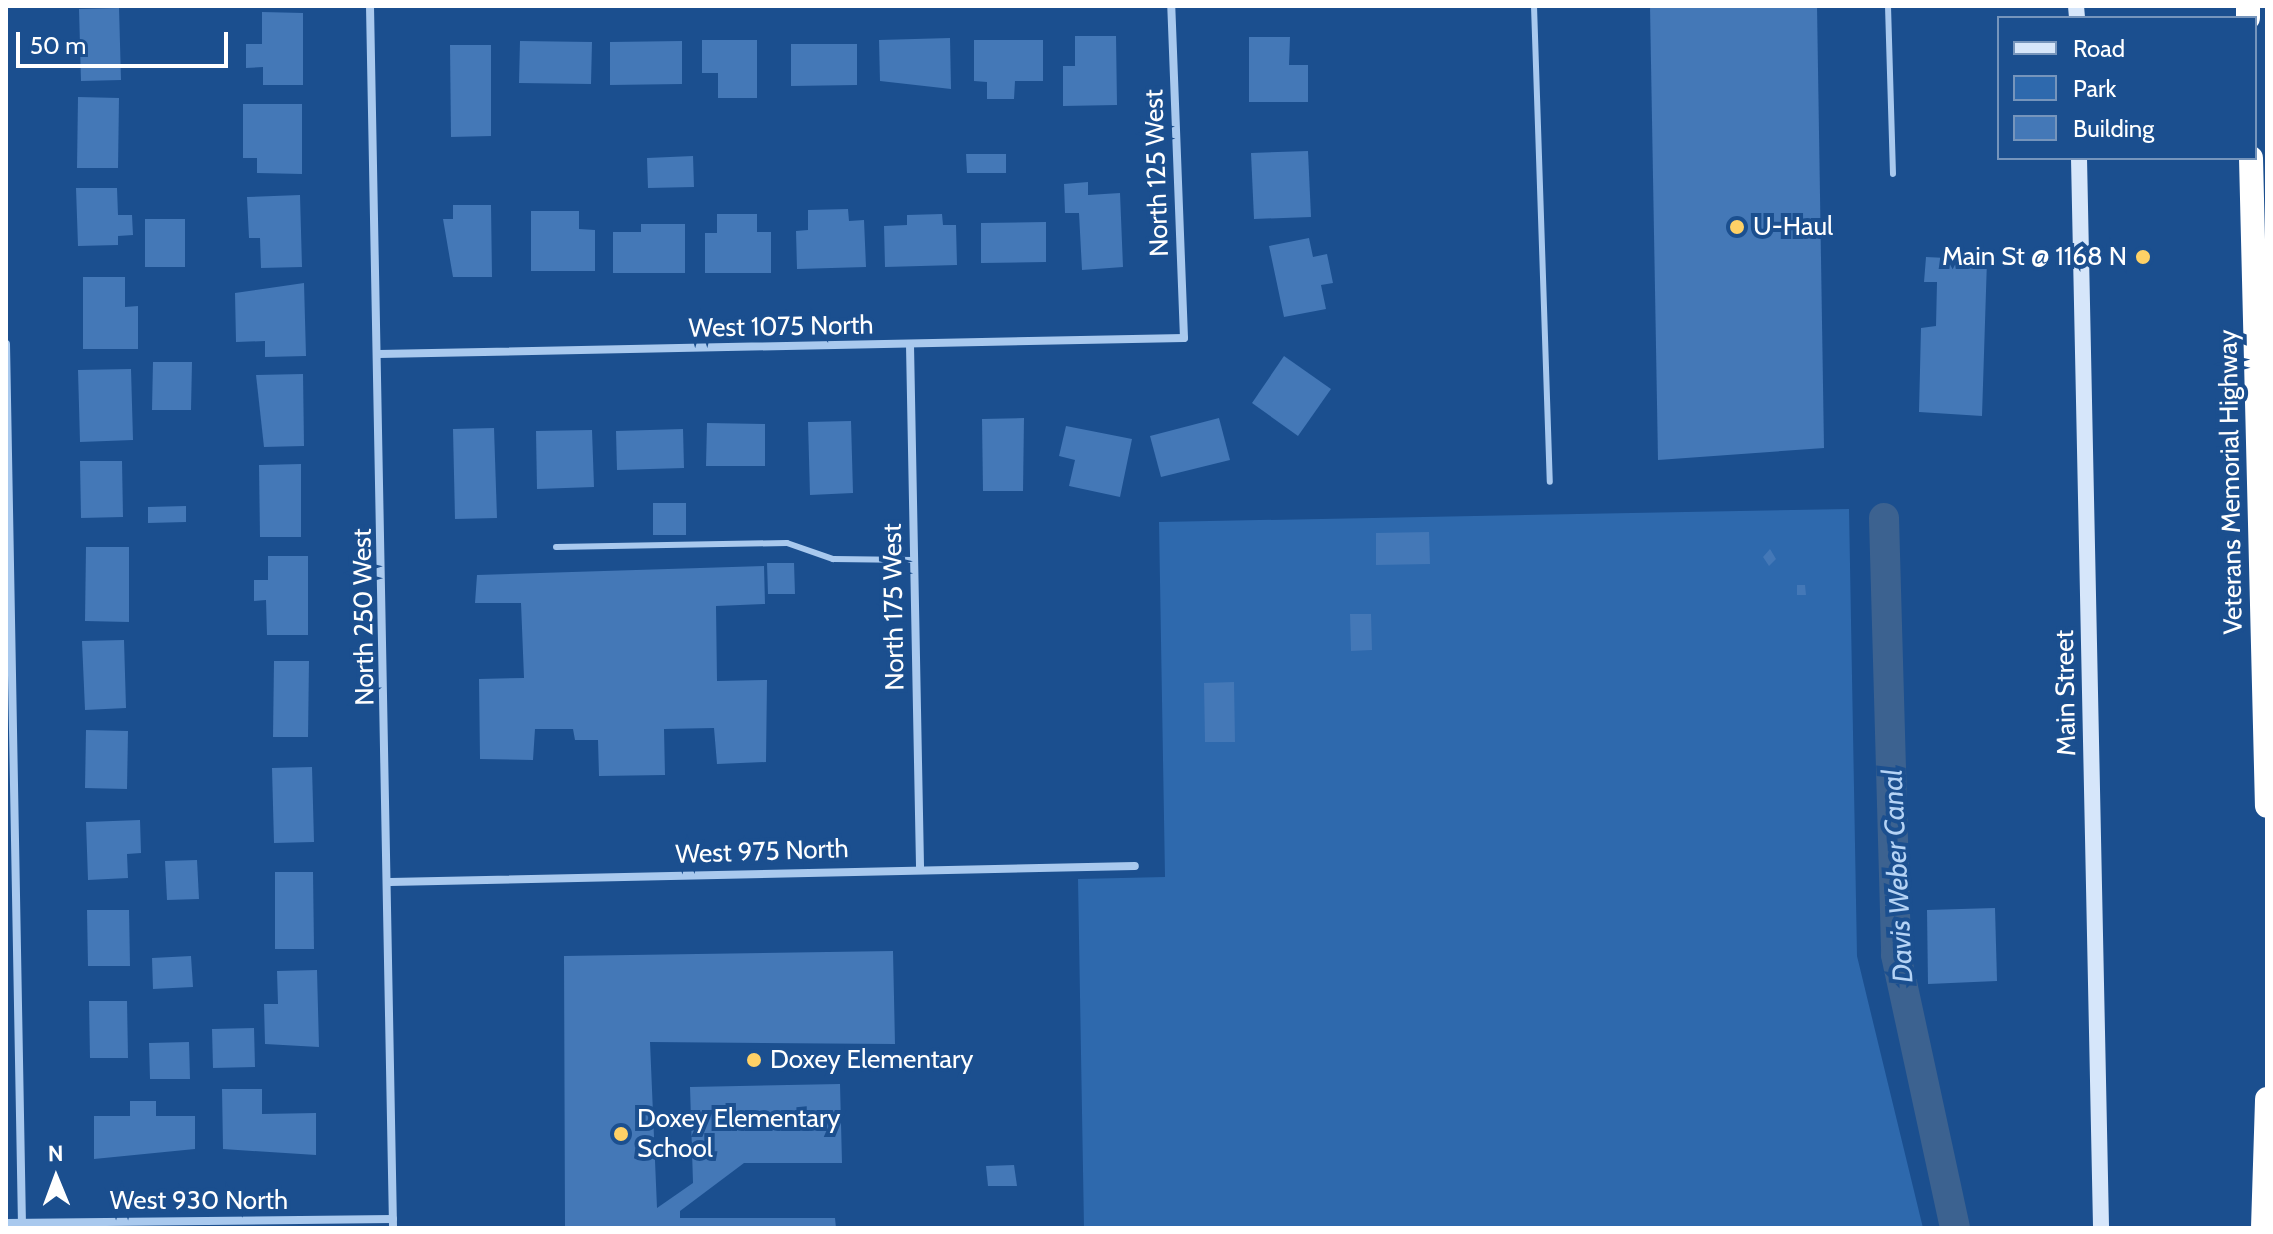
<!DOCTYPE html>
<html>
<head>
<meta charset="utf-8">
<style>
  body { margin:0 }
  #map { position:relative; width:2273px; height:1234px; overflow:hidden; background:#1b4f8f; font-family:Cabin,sans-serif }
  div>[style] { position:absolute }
  .green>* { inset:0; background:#2e69ad }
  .canal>* { height:30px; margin:-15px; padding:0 15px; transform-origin:15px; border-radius:15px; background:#3c6290 }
  .building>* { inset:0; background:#4478b7 }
  .service>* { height:6px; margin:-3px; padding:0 3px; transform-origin:3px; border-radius:3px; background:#a9c9ee }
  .minor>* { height:8px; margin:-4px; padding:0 4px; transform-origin:4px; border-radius:4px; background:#a9c9ee }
  .secondary>* { height:16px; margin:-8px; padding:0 8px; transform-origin:8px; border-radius:8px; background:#d6e6fa }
  .motorway>* { height:24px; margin:-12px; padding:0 12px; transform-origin:12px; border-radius:12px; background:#fff }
  .dots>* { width:22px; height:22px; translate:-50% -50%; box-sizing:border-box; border:4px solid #1b4f8f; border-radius:50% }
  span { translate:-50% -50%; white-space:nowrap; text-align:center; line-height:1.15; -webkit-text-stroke:8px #1b4f8f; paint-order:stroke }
  .street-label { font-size:26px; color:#fff }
  .poi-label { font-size:26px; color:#fff }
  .left { translate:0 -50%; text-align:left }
  .right { translate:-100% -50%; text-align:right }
  .water-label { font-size:28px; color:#b5d3f5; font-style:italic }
  .frame { position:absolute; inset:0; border:8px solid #fff; pointer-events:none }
  .legend { position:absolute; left:1997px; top:16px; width:260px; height:144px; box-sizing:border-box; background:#1b4f8f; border:2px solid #7695bc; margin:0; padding:10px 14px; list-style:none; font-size:24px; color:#fff }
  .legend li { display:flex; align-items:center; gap:16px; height:40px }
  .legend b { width:40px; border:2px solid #7695bc }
  .north { position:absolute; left:16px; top:1138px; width:80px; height:80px; -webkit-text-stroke:6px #1b4f8f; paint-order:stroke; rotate:359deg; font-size:22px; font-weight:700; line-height:32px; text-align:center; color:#fff }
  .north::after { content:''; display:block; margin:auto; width:28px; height:36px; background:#fff; clip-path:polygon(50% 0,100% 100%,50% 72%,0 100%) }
  .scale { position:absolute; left:16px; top:32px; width:212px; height:36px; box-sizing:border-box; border:4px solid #fff; border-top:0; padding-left:10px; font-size:24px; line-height:28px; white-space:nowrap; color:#fff; -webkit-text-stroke:6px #1b4f8f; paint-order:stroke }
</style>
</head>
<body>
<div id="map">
  <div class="green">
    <i style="clip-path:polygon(1849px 509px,1857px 956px,1923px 1228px,1084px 1228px,1078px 879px,1165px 877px,1159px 522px)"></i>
  </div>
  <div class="canal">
    <i style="left:1884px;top:518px;width:437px;rotate:88.4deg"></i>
    <i style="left:1896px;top:955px;width:279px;rotate:77.8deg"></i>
  </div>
  <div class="building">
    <i style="clip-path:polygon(1650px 6px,1817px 6px,1824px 448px,1658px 460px)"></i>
    <i style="clip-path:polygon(119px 8px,121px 80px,81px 81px,79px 9px)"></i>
    <i style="clip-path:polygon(262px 12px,303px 13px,303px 85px,263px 85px,263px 67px,246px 68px,246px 44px,262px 44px)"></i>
    <i style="clip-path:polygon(1075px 36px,1116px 36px,1117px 105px,1063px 106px,1063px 66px,1075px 66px)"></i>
    <i style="clip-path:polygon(1249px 37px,1290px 37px,1289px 65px,1308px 65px,1308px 102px,1249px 102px)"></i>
    <i style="clip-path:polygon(950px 38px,951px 89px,880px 81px,879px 40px)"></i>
    <i style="clip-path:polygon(702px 40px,757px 40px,757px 98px,718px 98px,718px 73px,702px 73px)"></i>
    <i style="clip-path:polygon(974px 40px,1043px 40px,1043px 81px,1015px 81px,1014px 99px,987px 99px,987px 82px,974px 81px)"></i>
    <i style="clip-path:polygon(520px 41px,592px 42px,591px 84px,519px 83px)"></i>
    <i style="clip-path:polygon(682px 41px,682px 84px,610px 85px,610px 42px)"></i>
    <i style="clip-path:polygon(791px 44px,857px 44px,857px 85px,791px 86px)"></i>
    <i style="clip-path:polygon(450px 45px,491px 45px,491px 136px,451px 137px)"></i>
    <i style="clip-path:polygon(78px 97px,119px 98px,118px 168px,77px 168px)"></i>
    <i style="clip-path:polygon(243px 104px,302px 104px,302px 174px,257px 173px,257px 158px,243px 158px)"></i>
    <i style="clip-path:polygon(1308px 151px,1311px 217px,1254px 219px,1251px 153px)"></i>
    <i style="clip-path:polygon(966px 154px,1006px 154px,1006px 173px,967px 173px)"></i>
    <i style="clip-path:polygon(693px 156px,694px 187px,648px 188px,647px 158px)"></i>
    <i style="clip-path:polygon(1088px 182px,1088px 195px,1120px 193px,1123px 267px,1082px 270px,1079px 213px,1065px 213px,1064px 184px)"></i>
    <i style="clip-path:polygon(76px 188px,117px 188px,118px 215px,132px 215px,133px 235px,118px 236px,118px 245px,78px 246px)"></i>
    <i style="clip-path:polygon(300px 195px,302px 267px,261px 268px,260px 238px,249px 238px,247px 197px)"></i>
    <i style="clip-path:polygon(453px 205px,491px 205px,492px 277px,453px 277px,443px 219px,453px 219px)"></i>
    <i style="clip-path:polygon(848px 209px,849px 221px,864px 220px,866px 267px,797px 269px,796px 231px,808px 230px,808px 210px)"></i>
    <i style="clip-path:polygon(531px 211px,579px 211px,579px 229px,595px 230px,595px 271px,531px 271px)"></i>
    <i style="clip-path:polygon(717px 214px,757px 214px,757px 232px,771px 232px,771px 273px,705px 273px,705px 233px,717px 233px)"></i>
    <i style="clip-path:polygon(942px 214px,943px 225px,956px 225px,957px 265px,885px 267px,884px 226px,907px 225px,907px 215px)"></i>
    <i style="clip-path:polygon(145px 219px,185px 219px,185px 267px,145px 267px)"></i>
    <i style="clip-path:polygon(1046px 222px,1046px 262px,981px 263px,981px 223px)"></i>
    <i style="clip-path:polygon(641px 224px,685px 224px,685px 273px,613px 273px,613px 232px,641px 232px)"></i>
    <i style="clip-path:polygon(1309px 238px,1313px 257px,1327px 254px,1333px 283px,1321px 285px,1326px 309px,1284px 317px,1269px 246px)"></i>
    <i style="clip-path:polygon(1926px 257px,1987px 260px,1982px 416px,1919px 412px,1921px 328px,1936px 326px,1937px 282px,1924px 282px)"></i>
    <i style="clip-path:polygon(83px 277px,125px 277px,125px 307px,138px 306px,138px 349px,83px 349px)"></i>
    <i style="clip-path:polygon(304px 283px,306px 356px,265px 357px,265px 341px,236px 342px,235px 293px)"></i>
    <i style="clip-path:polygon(1284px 356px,1331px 389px,1298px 436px,1252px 403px)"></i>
    <i style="clip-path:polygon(153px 362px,192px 362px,191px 410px,152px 410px)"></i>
    <i style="clip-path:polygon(131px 369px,133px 440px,80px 442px,78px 370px)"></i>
    <i style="clip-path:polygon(303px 374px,304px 446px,264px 447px,256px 375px)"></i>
    <i style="clip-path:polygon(1024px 418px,1023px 491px,983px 491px,982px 419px)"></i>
    <i style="clip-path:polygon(1219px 418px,1230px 460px,1161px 477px,1150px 436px)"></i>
    <i style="clip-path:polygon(851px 421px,853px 493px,810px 495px,808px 422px)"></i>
    <i style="clip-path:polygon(707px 423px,765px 424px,765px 466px,706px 466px)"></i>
    <i style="clip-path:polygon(1066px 426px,1132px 439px,1120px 497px,1069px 486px,1075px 460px,1059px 456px)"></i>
    <i style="clip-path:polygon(494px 428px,497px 518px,455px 519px,453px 429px)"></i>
    <i style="clip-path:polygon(683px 429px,684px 468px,617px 470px,616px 431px)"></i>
    <i style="clip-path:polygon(592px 430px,594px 487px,537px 489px,536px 431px)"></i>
    <i style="clip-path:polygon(80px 461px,122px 461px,123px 517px,81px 518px)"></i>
    <i style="clip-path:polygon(301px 464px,301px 537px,260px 537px,259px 465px)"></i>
    <i style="clip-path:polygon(653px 503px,686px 503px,686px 535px,653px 535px)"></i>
    <i style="clip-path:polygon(186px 506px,186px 522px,148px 523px,148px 507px)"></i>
    <i style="clip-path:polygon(1429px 532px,1430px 564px,1376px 565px,1376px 533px)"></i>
    <i style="clip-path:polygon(86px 547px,129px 547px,129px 622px,85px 621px)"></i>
    <i style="clip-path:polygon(1770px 549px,1776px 559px,1769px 566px,1763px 557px)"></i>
    <i style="clip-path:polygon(268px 556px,308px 556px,308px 635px,267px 635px,266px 600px,254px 601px,254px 580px,268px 580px)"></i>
    <i style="clip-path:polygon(767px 563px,794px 563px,795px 594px,768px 594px)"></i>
    <i style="clip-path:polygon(764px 566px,765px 604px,716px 606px,717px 681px,767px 680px,766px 762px,717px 764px,714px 728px,664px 729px,665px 775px,599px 776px,598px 740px,575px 740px,573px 729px,535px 729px,533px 760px,480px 759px,479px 679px,524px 678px,521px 603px,475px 603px,477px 575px)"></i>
    <i style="clip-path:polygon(1797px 585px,1805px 585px,1806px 595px,1797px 595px)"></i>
    <i style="clip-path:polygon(1350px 614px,1371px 614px,1372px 650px,1351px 651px)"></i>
    <i style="clip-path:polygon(124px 640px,126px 708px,85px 710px,82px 641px)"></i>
    <i style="clip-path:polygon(274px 661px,309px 661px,308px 737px,273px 737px)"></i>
    <i style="clip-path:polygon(1234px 682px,1235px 742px,1205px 742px,1204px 683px)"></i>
    <i style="clip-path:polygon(86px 730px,128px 731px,127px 789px,85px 788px)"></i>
    <i style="clip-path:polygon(312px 767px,314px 842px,274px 843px,272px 768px)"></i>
    <i style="clip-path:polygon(140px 820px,141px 853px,127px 854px,128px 878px,88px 880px,86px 822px)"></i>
    <i style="clip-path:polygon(197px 860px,199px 899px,167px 900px,165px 861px)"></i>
    <i style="clip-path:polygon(275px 872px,313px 872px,314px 949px,275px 949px)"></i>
    <i style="clip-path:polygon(1995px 908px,1997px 981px,1928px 984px,1927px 910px)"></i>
    <i style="clip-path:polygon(87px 910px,129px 910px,130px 966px,88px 966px)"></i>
    <i style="clip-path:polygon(893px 951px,895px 1044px,650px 1042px,657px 1208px,693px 1183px,690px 1087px,840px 1084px,842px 1163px,744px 1163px,680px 1211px,680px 1218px,835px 1218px,836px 1228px,565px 1228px,564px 956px)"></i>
    <i style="clip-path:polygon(191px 956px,193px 987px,153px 989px,152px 958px)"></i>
    <i style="clip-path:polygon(317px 970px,319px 1047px,265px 1044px,264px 1004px,278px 1004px,277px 971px)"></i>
    <i style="clip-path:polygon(89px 1001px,127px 1001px,128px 1058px,90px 1058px)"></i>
    <i style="clip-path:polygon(254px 1028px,255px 1067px,213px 1068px,212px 1029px)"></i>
    <i style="clip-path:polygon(189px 1042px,190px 1079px,150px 1079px,149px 1043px)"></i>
    <i style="clip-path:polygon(222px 1089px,262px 1089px,262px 1114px,316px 1113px,316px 1155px,223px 1149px)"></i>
    <i style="clip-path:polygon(130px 1101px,156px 1101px,156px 1116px,195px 1116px,195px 1149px,94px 1159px,94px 1116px,130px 1116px)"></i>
    <i style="clip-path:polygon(1014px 1165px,1017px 1186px,988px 1186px,986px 1166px)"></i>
  </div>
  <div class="service">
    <i style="left:1534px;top:6px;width:476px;rotate:88.1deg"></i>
    <i style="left:1888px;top:6px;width:168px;rotate:88.3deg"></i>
    <i style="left:556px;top:547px;width:231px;rotate:-1deg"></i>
    <i style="left:787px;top:543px;width:49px;rotate:19.2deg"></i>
    <i style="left:833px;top:559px;width:80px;rotate:0.7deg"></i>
  </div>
  <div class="minor">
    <i style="left:370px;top:6px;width:1222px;rotate:88.92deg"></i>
    <i style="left:6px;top:344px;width:879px;rotate:88.96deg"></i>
    <i style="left:910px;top:345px;width:523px;rotate:88.9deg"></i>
    <i style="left:379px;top:354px;width:805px;rotate:-1.14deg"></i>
    <i style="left:1184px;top:338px;width:332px;rotate:-92.2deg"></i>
    <i style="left:390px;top:882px;width:745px;rotate:-1.23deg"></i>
    <i style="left:6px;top:1223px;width:387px;rotate:-0.6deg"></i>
  </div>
  <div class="secondary">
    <i style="left:2076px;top:6px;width:12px;rotate:85deg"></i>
    <i style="left:2079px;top:158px;width:1070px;rotate:88.82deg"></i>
  </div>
  <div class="motorway">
    <i style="left:2248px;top:6px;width:12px;rotate:90deg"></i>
    <i style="left:2251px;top:158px;width:648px;rotate:88.59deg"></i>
    <i style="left:2263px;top:1228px;width:129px;rotate:-88.2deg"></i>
  </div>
  <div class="dots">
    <i style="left:1737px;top:227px;background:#ffd166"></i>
    <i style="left:2143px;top:257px;background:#ffd166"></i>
    <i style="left:754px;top:1060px;background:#ffd166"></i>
    <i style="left:621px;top:1134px;background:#ffd166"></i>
  </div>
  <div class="street-label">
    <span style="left:1157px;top:173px;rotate:-92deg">North 125 West</span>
    <span style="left:781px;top:327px;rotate:-1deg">West 1075 North</span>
    <span style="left:2231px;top:482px;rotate:-91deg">Veterans Memorial Highway</span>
    <span style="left:894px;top:607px;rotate:-91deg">North 175 West</span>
    <span style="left:364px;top:617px;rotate:-91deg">North 250 West</span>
    <span style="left:2066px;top:693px;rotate:-91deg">Main Street</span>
    <span style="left:762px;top:852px;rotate:-2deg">West 975 North</span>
    <span style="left:199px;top:1201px">West 930 North</span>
  </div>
  <div class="poi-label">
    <span class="left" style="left:1753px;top:227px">U-Haul</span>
    <span class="right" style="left:2127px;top:257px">Main St @ 1168 N</span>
    <span class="left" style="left:770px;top:1060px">Doxey Elementary</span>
    <span class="left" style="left:637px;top:1134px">Doxey Elementary<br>School</span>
  </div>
  <div class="water-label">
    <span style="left:1897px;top:876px;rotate:-93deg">Davis Weber Canal</span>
  </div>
  <div class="frame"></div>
  <ul class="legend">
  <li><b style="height:10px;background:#d6e6fa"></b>Road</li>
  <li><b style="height:22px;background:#2e69ad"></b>Park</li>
  <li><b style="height:22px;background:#4478b7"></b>Building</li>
  </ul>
  <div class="north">N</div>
  <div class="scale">50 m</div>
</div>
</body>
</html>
